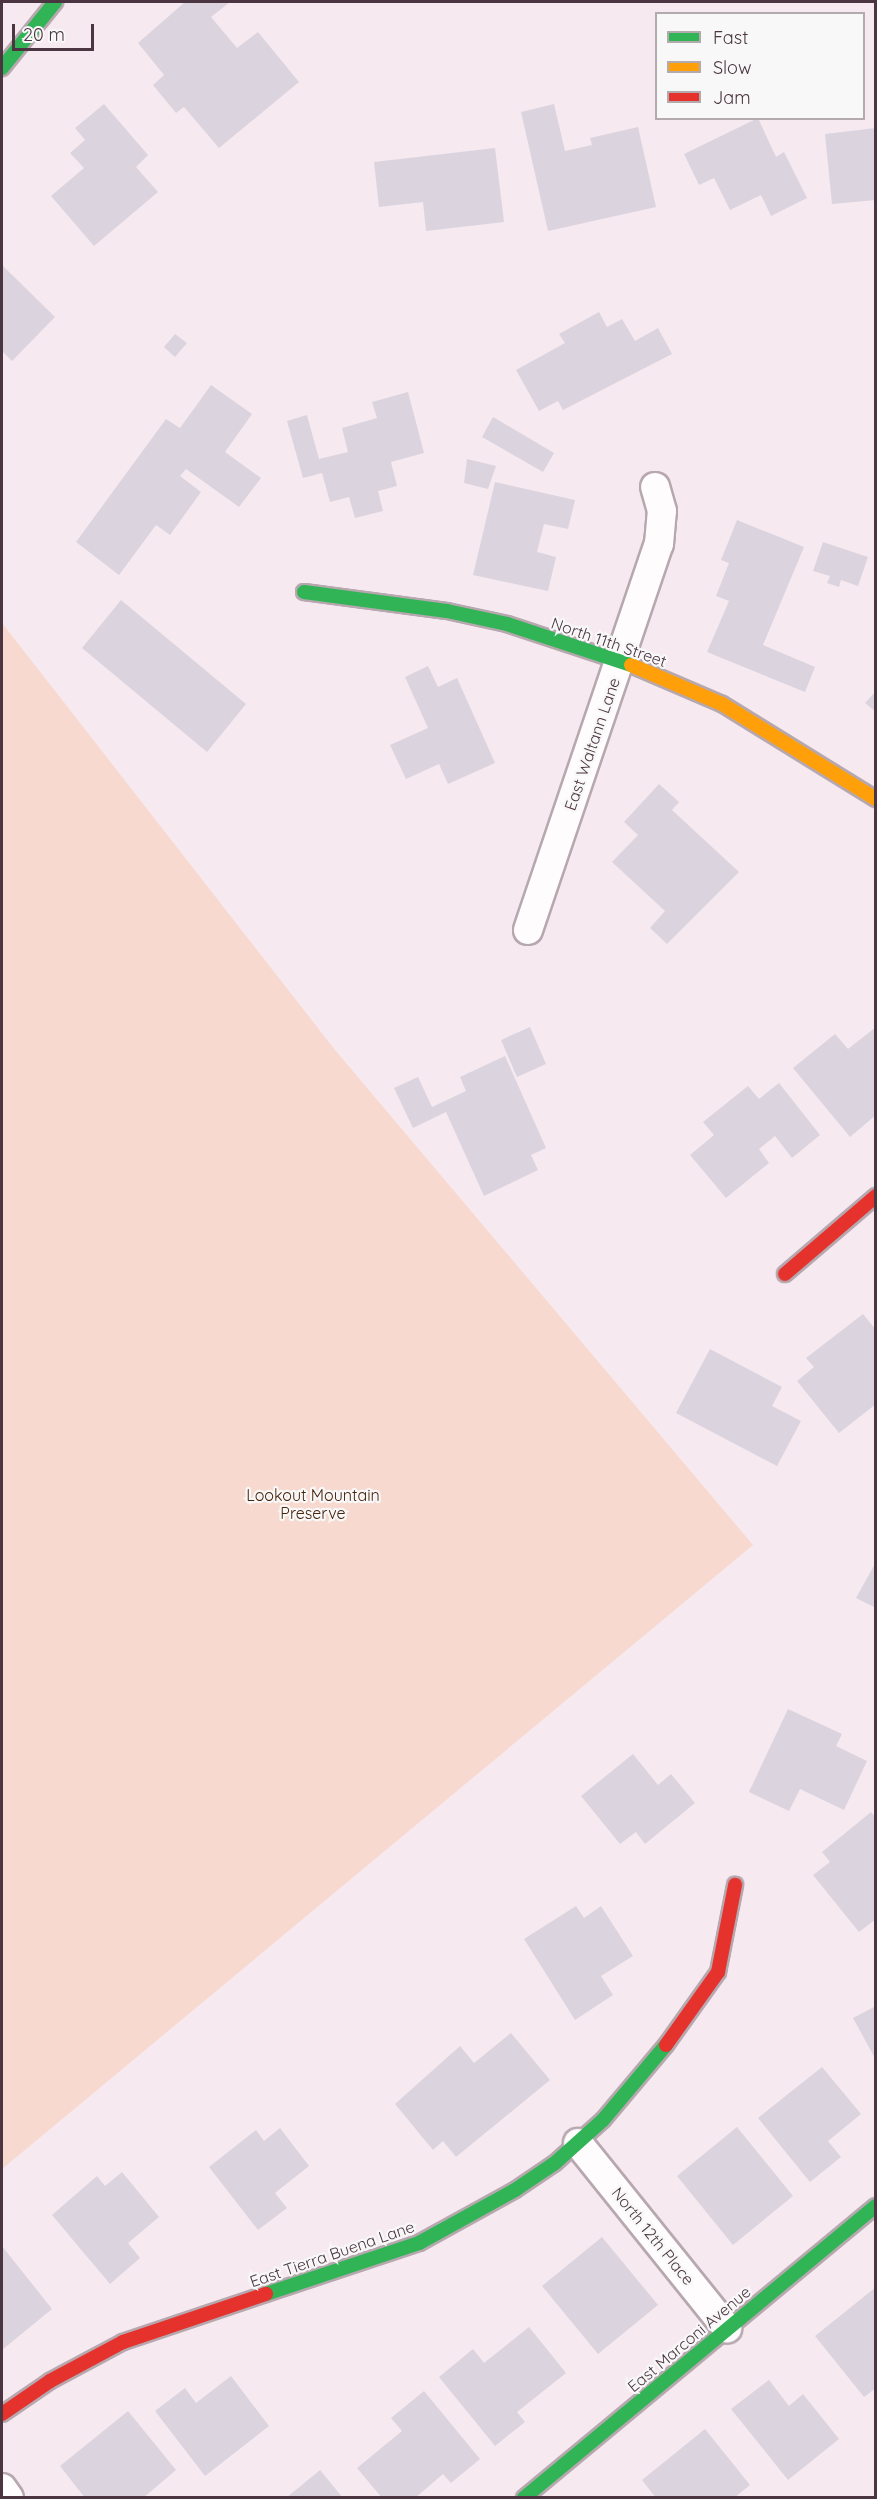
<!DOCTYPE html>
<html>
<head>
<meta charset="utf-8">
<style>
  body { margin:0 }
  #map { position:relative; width:877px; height:2499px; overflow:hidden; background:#f6e9ef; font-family:Quicksand,sans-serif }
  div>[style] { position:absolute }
  .green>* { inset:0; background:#f8d9cf }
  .building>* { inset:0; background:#dbd4df }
  .roads { filter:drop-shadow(2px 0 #b7a8af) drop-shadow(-2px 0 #b7a8af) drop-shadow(0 2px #b7a8af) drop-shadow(0 -2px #b7a8af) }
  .street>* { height:28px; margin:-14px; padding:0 14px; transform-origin:14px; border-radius:14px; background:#fefcfd }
  .fast>* { height:14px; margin:-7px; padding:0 7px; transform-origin:7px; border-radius:7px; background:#30b455 }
  .slow>* { height:14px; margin:-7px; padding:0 7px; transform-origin:7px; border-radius:7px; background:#ff9f0a }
  .jam>* { height:14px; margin:-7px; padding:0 7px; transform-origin:7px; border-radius:7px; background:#e5322d }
  span { translate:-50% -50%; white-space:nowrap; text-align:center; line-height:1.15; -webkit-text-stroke:4.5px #f8f8f8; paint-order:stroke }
  .street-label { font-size:16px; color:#4b3540 }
  .park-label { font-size:16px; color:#48220b }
  .frame { position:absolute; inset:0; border:3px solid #4b3540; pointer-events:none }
  .legend { position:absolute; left:655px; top:12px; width:210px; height:108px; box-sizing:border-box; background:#f8f8f8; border:2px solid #b3aaae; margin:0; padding:8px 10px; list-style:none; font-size:18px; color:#4b3540 }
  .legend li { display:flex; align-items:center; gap:12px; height:30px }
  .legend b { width:30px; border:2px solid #b3aaae }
  .scale { position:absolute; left:12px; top:24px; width:82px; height:27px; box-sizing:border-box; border:3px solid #4b3540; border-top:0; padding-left:8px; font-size:18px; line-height:21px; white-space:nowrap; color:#4b3540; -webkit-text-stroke:4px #f8f8f8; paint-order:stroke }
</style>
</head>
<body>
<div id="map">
  <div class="green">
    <i style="clip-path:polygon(2px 623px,335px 1050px,753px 1545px,2px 2169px)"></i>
  </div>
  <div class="building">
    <i style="clip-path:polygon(185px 2px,230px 2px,211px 17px,237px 48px,258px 32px,299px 82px,219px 148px,184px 107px,176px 113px,153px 85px,164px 75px,138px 43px)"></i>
    <i style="clip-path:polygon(104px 104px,148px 155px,136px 167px,158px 192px,94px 246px,51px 196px,84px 168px,70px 153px,85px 140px,75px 128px)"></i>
    <i style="clip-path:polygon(554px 104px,565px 151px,592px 145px,590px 138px,638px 127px,656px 207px,548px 231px,521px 112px)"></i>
    <i style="clip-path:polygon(758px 118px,776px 157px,784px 152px,807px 198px,771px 216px,761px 195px,730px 210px,714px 178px,699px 185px,684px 154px)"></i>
    <i style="clip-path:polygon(876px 128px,876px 200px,832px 204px,825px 134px)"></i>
    <i style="clip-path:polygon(495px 148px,504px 222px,426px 231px,423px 202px,379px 207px,374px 162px)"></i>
    <i style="clip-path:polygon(2px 265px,55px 317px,12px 361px,2px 351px)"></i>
    <i style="clip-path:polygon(599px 312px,607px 327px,622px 319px,635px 341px,658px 328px,672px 354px,563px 410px,558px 401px,539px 411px,516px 370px,565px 343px,559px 334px)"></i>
    <i style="clip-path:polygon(175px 334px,187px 343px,175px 357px,164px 347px)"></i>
    <i style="clip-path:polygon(211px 385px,252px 414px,225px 452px,261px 478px,239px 507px,186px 469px,180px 476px,201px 492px,170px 535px,156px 525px,119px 575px,76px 542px,166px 419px,180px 428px)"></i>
    <i style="clip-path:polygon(408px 392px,424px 453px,391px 462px,397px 486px,378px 491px,383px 511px,355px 518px,349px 497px,330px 502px,322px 473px,303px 478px,287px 421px,307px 415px,319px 459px,348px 452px,342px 428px,377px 418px,372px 402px)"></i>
    <i style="clip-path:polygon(493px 417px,554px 453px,543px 472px,482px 437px)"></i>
    <i style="clip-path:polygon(467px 459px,496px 466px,488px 489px,464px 483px)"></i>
    <i style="clip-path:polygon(495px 482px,575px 500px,568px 529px,544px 524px,537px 552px,556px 557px,548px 591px,473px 575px)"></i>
    <i style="clip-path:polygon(737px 520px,804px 547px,763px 645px,815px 667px,805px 692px,707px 652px,729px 601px,716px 596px,729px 563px,721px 560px)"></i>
    <i style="clip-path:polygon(823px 542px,868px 557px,858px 586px,841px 580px,839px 587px,827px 583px,830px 576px,813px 571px)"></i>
    <i style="clip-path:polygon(121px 600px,246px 704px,207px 752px,82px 648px)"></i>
    <i style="clip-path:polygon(428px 666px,438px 687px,457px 678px,495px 763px,448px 784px,439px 764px,406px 779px,390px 745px,428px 728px,405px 677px)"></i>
    <i style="clip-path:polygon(876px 691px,876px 712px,865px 703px)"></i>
    <i style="clip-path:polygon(659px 784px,679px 802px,672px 810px,739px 872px,667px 944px,650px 928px,665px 911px,612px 862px,638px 835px,624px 822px)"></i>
    <i style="clip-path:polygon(530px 1027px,546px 1064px,517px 1077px,501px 1040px)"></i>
    <i style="clip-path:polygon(876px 1027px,876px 1115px,850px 1137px,793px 1068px,835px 1034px,848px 1049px)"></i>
    <i style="clip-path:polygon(505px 1056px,546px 1148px,531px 1155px,538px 1170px,484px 1196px,446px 1112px,413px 1128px,394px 1088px,418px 1077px,432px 1107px,466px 1091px,460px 1077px)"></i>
    <i style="clip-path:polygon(779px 1083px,820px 1135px,792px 1158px,775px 1136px,759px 1149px,769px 1163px,726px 1198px,690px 1155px,714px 1135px,703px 1122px,748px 1086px,759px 1099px)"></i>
    <i style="clip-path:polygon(863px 1314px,876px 1330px,876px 1404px,839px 1433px,797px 1381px,814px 1367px,806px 1358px)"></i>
    <i style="clip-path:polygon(710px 1349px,782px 1387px,772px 1406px,801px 1421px,777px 1466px,676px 1413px)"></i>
    <i style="clip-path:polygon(876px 1562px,876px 1608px,856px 1598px)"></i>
    <i style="clip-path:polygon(788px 1709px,842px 1734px,836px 1746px,867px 1761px,844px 1810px,800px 1789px,789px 1811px,749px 1792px)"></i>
    <i style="clip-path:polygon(633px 1754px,658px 1785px,671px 1774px,695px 1803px,645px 1844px,636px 1832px,620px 1844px,581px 1796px)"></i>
    <i style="clip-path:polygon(871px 1812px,876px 1818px,876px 1919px,859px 1932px,813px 1875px,830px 1862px,822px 1852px)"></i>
    <i style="clip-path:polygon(576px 1906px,584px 1918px,601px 1906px,633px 1956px,601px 1976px,613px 1995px,575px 2020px,524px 1939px)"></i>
    <i style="clip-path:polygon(876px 2006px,876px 2060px,853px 2018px)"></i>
    <i style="clip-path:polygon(511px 2033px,550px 2080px,456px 2157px,443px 2141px,433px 2150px,395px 2104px,460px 2046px,474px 2063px)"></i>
    <i style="clip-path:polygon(822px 2067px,861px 2114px,828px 2141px,841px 2157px,810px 2182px,758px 2118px)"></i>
    <i style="clip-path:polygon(737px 2127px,793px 2196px,733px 2245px,677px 2176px)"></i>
    <i style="clip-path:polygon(280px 2128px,309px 2166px,275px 2193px,287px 2208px,258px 2230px,209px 2167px,256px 2130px,264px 2141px)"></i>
    <i style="clip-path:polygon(122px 2172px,159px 2217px,128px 2243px,140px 2258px,110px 2284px,52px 2215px,97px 2176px,105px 2186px)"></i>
    <i style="clip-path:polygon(602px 2237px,658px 2305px,598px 2354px,542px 2286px)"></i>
    <i style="clip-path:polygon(2px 2246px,52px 2309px,2px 2350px)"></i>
    <i style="clip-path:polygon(876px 2287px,876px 2388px,864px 2397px,815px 2336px)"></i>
    <i style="clip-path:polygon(529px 2327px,566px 2373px,517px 2412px,525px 2422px,495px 2446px,439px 2377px,473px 2349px,484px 2363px)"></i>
    <i style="clip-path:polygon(231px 2376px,269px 2426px,205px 2476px,155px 2411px,185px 2388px,196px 2403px)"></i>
    <i style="clip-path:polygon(769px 2380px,789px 2406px,803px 2394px,839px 2439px,788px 2480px,731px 2409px)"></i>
    <i style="clip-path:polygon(424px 2391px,480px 2459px,451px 2483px,443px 2474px,415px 2498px,382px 2498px,357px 2468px,402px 2431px,391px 2418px)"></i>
    <i style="clip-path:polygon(128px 2411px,176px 2470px,143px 2498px,85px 2498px,60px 2466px)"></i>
    <i style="clip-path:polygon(705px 2429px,750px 2485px,734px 2498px,656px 2498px,642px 2480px)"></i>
    <i style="clip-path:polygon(320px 2470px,343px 2498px,286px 2498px)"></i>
  </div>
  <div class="roads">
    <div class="street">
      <i style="left:528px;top:930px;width:408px;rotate:-71.3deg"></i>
      <i style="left:659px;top:544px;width:33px;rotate:-85deg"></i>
      <i style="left:662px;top:511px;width:25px;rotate:-106deg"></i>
      <i style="left:578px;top:2143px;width:238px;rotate:51.2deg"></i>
      <i style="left:2px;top:2488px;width:12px;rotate:55deg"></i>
    </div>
    <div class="fast">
      <i style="left:2px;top:68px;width:85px;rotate:-51.2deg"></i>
      <i style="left:304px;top:592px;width:144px;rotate:7.6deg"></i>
      <i style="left:447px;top:611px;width:61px;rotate:12.2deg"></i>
      <i style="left:507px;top:624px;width:131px;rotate:18.3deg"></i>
      <i style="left:266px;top:2294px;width:161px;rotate:-18.4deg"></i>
      <i style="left:419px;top:2243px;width:110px;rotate:-28.9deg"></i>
      <i style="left:515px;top:2190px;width:48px;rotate:-34deg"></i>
      <i style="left:555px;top:2163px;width:64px;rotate:-41.9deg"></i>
      <i style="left:603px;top:2120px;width:98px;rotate:-50deg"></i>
      <i style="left:524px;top:2498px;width:457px;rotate:-39.7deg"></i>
    </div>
    <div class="slow">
      <i style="left:631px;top:665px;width:99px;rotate:23.2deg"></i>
      <i style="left:722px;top:704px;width:181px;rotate:31.7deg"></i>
    </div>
    <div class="jam">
      <i style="left:785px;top:1274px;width:120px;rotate:-40.6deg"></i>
      <i style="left:666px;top:2045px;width:90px;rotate:-54.5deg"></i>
      <i style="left:718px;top:1972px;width:89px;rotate:-78.9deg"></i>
      <i style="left:2px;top:2414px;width:58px;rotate:-34.5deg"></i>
      <i style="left:50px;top:2381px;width:83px;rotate:-28.1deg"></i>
      <i style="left:123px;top:2342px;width:151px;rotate:-18.6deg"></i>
    </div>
  </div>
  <div class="street-label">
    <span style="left:609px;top:642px;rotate:19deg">North 11th Street</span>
    <span style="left:592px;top:744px;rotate:-71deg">East Waltann Lane</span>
    <span style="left:653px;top:2236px;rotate:51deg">North 12th Place</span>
    <span style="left:332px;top:2254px;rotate:-19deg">East Tierra Buena Lane</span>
    <span style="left:689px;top:2339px;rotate:-40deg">East Marconi Avenue</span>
  </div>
  <div class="park-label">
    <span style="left:313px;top:1504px">Lookout Mountain<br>Preserve</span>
  </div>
  <div class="frame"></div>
  <ul class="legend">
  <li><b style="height:8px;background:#30b455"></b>Fast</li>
  <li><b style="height:8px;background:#ff9f0a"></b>Slow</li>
  <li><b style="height:8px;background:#e5322d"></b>Jam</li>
  </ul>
  <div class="scale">20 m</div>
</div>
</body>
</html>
